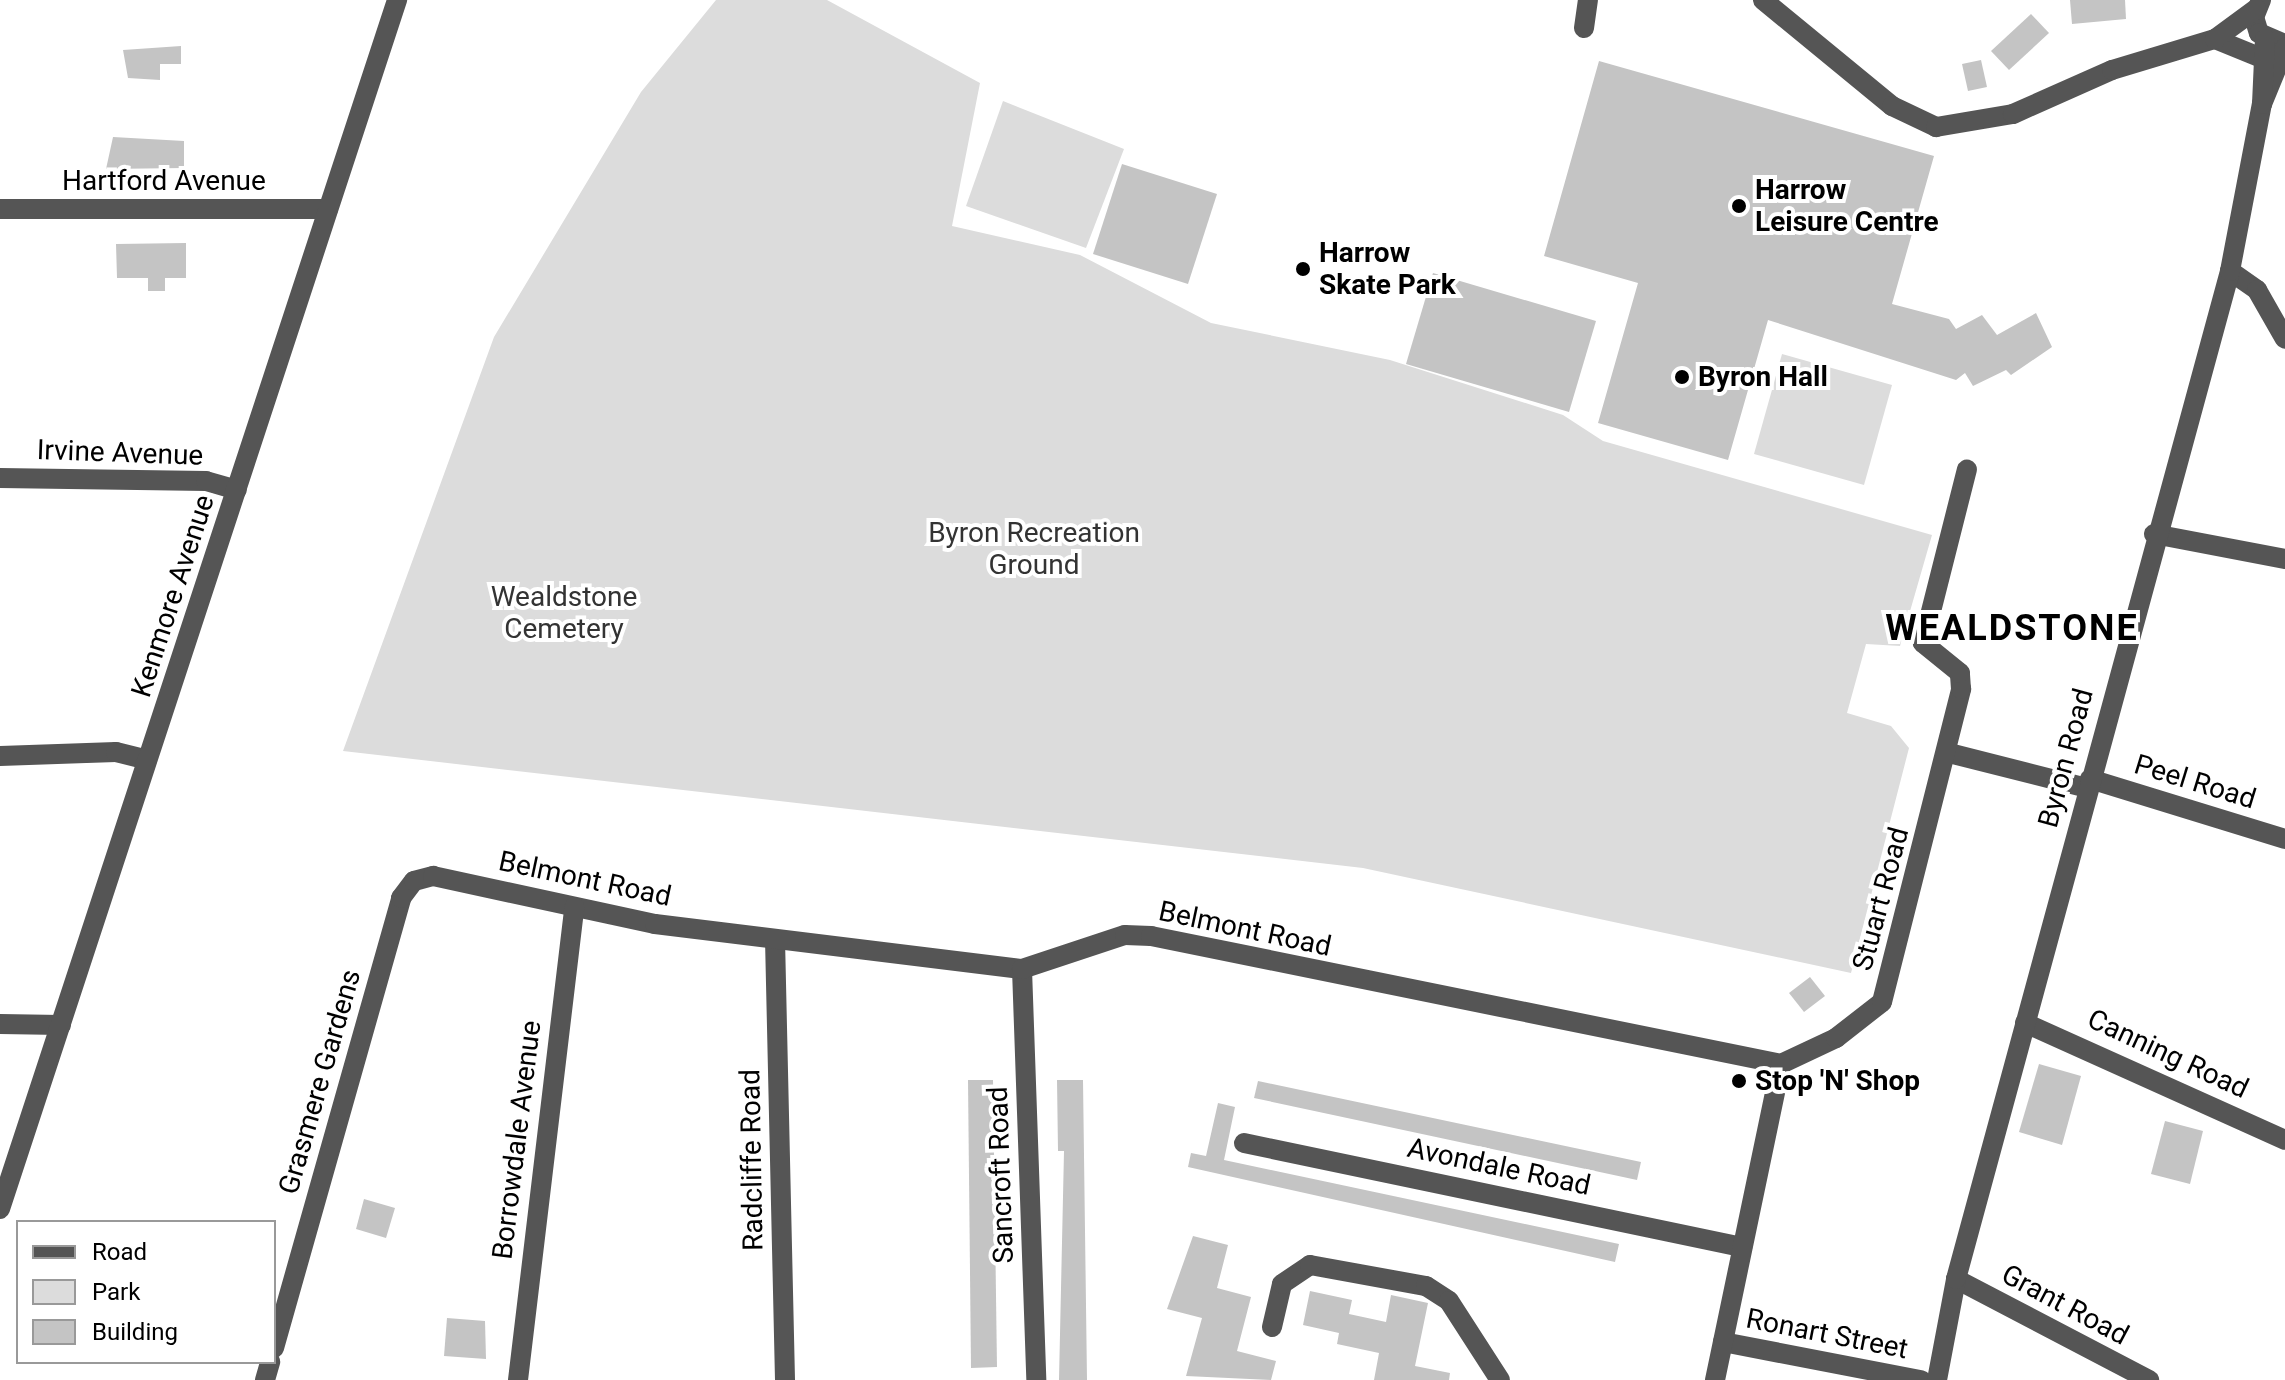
<!DOCTYPE html>
<html>
<head>
<meta charset="utf-8">
<style>
  body { margin:0 }
  #map { position:relative; width:2285px; height:1380px; overflow:hidden; background:#fff; font-family:Roboto,sans-serif }
  div>[style] { position:absolute }
  .green>* { inset:0; background:#dcdcdc }
  .building>* { inset:0; background:#c4c4c4 }
  .minor>* { height:20px; margin:-10px; padding:0 10px; transform-origin:10px; border-radius:10px; background:#555 }
  .dots>* { width:22px; height:22px; translate:-50% -50%; box-sizing:border-box; border:4px solid #fff; border-radius:50% }
  span { translate:-50% -50%; white-space:nowrap; text-align:center; line-height:1.15; -webkit-text-stroke:8px #fff; paint-order:stroke }
  .street-label { font-size:28px; color:#000 }
  .poi-label { font-size:28px; color:#000; font-weight:700 }
  .left { translate:0 -50%; text-align:left }
  .park-label { font-size:28px; color:#333 }
  .district-label { font-size:36px; color:#000; font-weight:700; letter-spacing:2px }
  .legend { position:absolute; left:16px; top:1220px; width:260px; height:144px; box-sizing:border-box; background:#fff; border:2px solid #999; margin:0; padding:10px 14px; list-style:none; font-size:24px; color:#000 }
  .legend li { display:flex; align-items:center; gap:16px; height:40px }
  .legend b { width:40px; border:2px solid #999 }
</style>
</head>
<body>
<div id="map">
  <div class="green">
    <i style="clip-path:polygon(716px 0,827px 0,980px 83px,952px 226px,1080px 255px,1211px 323px,1390px 360px,1563px 415px,1603px 441px,1932px 535px,1900px 646px,1866px 644px,1847px 713px,1891px 726px,1909px 748px,1851px 973px,1363px 868px,343px 751px,494px 337px,641px 92px)"></i>
    <i style="clip-path:polygon(1003px 101px,1124px 149px,1086px 248px,966px 206px)"></i>
    <i style="clip-path:polygon(1782px 354px,1892px 385px,1864px 485px,1754px 454px)"></i>
  </div>
  <div class="building">
    <i style="clip-path:polygon(2070px 0,2125px 0,2126px 19px,2072px 24px)"></i>
    <i style="clip-path:polygon(2031px 14px,2049px 33px,2009px 70px,1991px 51px)"></i>
    <i style="clip-path:polygon(181px 46px,181px 64px,160px 64px,160px 80px,128px 78px,123px 50px)"></i>
    <i style="clip-path:polygon(1981px 60px,1987px 87px,1968px 91px,1962px 64px)"></i>
    <i style="clip-path:polygon(1599px 61px,1934px 156px,1892px 304px,1949px 319px,1956px 329px,1982px 315px,1997px 335px,2036px 313px,2052px 347px,2011px 375px,2006px 370px,1973px 386px,1965px 373px,1956px 380px,1768px 320px,1728px 460px,1598px 423px,1638px 283px,1544px 256px)"></i>
    <i style="clip-path:polygon(113px 137px,184px 141px,184px 168px,106px 169px)"></i>
    <i style="clip-path:polygon(1122px 164px,1217px 194px,1188px 284px,1093px 254px)"></i>
    <i style="clip-path:polygon(186px 243px,186px 278px,165px 278px,165px 291px,148px 291px,148px 278px,117px 278px,116px 244px)"></i>
    <i style="clip-path:polygon(1433px 273px,1596px 321px,1569px 412px,1406px 364px)"></i>
    <i style="clip-path:polygon(1810px 977px,1825px 996px,1804px 1012px,1789px 993px)"></i>
    <i style="clip-path:polygon(2039px 1064px,2081px 1076px,2062px 1145px,2019px 1132px)"></i>
    <i style="clip-path:polygon(968px 1080px,993px 1080px,997px 1367px,971px 1368px)"></i>
    <i style="clip-path:polygon(1057px 1080px,1083px 1080px,1087px 1380px,1059px 1380px,1064px 1151px,1058px 1151px)"></i>
    <i style="clip-path:polygon(1258px 1081px,1641px 1162px,1637px 1180px,1254px 1098px)"></i>
    <i style="clip-path:polygon(1218px 1103px,1235px 1107px,1224px 1160px,1619px 1244px,1615px 1262px,1188px 1167px,1191px 1153px,1206px 1156px)"></i>
    <i style="clip-path:polygon(2165px 1121px,2203px 1131px,2190px 1184px,2151px 1174px)"></i>
    <i style="clip-path:polygon(364px 1199px,395px 1208px,386px 1238px,356px 1229px)"></i>
    <i style="clip-path:polygon(1193px 1236px,1228px 1245px,1217px 1288px,1251px 1297px,1237px 1351px,1276px 1361px,1271px 1380px,1186px 1376px,1202px 1318px,1167px 1309px)"></i>
    <i style="clip-path:polygon(1310px 1291px,1352px 1300px,1349px 1314px,1386px 1322px,1391px 1295px,1428px 1303px,1415px 1366px,1450px 1373px,1449px 1380px,1374px 1380px,1379px 1353px,1337px 1344px,1339px 1333px,1303px 1325px)"></i>
    <i style="clip-path:polygon(447px 1318px,485px 1321px,486px 1359px,444px 1356px)"></i>
  </div>
  <div class="minor">
    <i style="left:1763px;top:0;width:167px;rotate:39.4deg"></i>
    <i style="left:1892px;top:106px;width:49px;rotate:25.5deg"></i>
    <i style="left:1936px;top:127px;width:78px;rotate:-9.6deg"></i>
    <i style="left:2013px;top:114px;width:108px;rotate:-24deg"></i>
    <i style="left:2112px;top:70px;width:108px;rotate:-16.8deg"></i>
    <i style="left:2215px;top:39px;width:53px;rotate:22.2deg"></i>
    <i style="left:2261px;top:0;width:18px;rotate:112deg"></i>
    <i style="left:2254px;top:17px;width:17px;rotate:73deg"></i>
    <i style="left:2259px;top:33px;width:28px;rotate:23deg"></i>
    <i style="left:1584px;top:28px;width:28px;rotate:-82deg"></i>
    <i style="left:2215px;top:39px;width:51px;rotate:-36.2deg"></i>
    <i style="left:2262px;top:104px;width:61px;rotate:-67.7deg"></i>
    <i style="left:0;top:209px;width:328px"></i>
    <i style="left:2230px;top:271px;width:33px;rotate:35deg"></i>
    <i style="left:2257px;top:290px;width:56px;rotate:60.3deg"></i>
    <i style="left:0;top:478px;width:206px;rotate:0.8deg"></i>
    <i style="left:206px;top:481px;width:32px;rotate:16deg"></i>
    <i style="left:2154px;top:534px;width:133px;rotate:10.8deg"></i>
    <i style="left:1949px;top:753px;width:142px;rotate:14.2deg"></i>
    <i style="left:0;top:756px;width:116px;rotate:-2deg"></i>
    <i style="left:116px;top:752px;width:32px;rotate:14deg"></i>
    <i style="left:2090px;top:779px;width:204px;rotate:17.1deg"></i>
    <i style="left:775px;top:939px;width:441px;rotate:88.7deg"></i>
    <i style="left:1022px;top:969px;width:411px;rotate:88deg"></i>
    <i style="left:2025px;top:1023px;width:285px;rotate:24.2deg"></i>
    <i style="left:0;top:1024px;width:61px;rotate:0.9deg"></i>
    <i style="left:1781px;top:1064px;width:61px;rotate:-25.3deg"></i>
    <i style="left:1836px;top:1038px;width:58px;rotate:-38deg"></i>
    <i style="left:1882px;top:1002px;width:323px;rotate:-75.8deg"></i>
    <i style="left:1961px;top:689px;width:16px;rotate:-94deg"></i>
    <i style="left:1960px;top:673px;width:48px;rotate:-141deg"></i>
    <i style="left:1923px;top:643px;width:179px;rotate:-75.8deg"></i>
    <i style="left:1244px;top:1143px;width:509px;rotate:11.8deg"></i>
    <i style="left:0;top:1209px;width:1273px;rotate:-71.82deg"></i>
    <i style="left:1956px;top:1279px;width:218px;rotate:27.6deg"></i>
    <i style="left:1272px;top:1327px;width:44px;rotate:-76.9deg"></i>
    <i style="left:1282px;top:1284px;width:34px;rotate:-34deg"></i>
    <i style="left:1310px;top:1265px;width:118px;rotate:10.3deg"></i>
    <i style="left:1426px;top:1286px;width:27px;rotate:33deg"></i>
    <i style="left:1449px;top:1301px;width:94px;rotate:57.2deg"></i>
    <i style="left:1723px;top:1342px;width:202px;rotate:10.9deg"></i>
    <i style="left:274px;top:1348px;width:468px;rotate:-74.2deg"></i>
    <i style="left:401px;top:898px;width:21px;rotate:-53deg"></i>
    <i style="left:414px;top:881px;width:20px;rotate:-15deg"></i>
    <i style="left:433px;top:876px;width:227px;rotate:12.2deg"></i>
    <i style="left:655px;top:924px;width:370px;rotate:7deg"></i>
    <i style="left:1022px;top:969px;width:108px;rotate:-18.3deg"></i>
    <i style="left:1125px;top:935px;width:26px;rotate:2deg"></i>
    <i style="left:1151px;top:936px;width:643px;rotate:11.48deg"></i>
    <i style="left:265px;top:1380px;width:19px;rotate:-74deg"></i>
    <i style="left:518px;top:1380px;width:476px;rotate:-83.2deg"></i>
    <i style="left:1715px;top:1380px;width:323px;rotate:-78.2deg"></i>
    <i style="left:1937px;top:1380px;width:103px;rotate:-79.3deg"></i>
    <i style="left:1956px;top:1279px;width:1045px;rotate:-74.79deg"></i>
    <i style="left:2230px;top:271px;width:170px;rotate:-79.2deg"></i>
    <i style="left:2262px;top:104px;width:65px;rotate:-87.4deg"></i>
  </div>
  <div class="dots">
    <i style="left:1739px;top:206px;background:#000"></i>
    <i style="left:1303px;top:269px;background:#000"></i>
    <i style="left:1682px;top:377px;background:#000"></i>
    <i style="left:1739px;top:1081px;background:#000"></i>
  </div>
  <div class="street-label">
    <span style="left:164px;top:181px">Hartford Avenue</span>
    <span style="left:120px;top:453px;rotate:2deg">Irvine Avenue</span>
    <span style="left:173px;top:596px;rotate:-72deg">Kenmore Avenue</span>
    <span style="left:2066px;top:758px;rotate:-75deg">Byron Road</span>
    <span style="left:2195px;top:782px;rotate:17deg">Peel Road</span>
    <span style="left:585px;top:879px;rotate:12deg">Belmont Road</span>
    <span style="left:1881px;top:899px;rotate:-75deg">Stuart Road</span>
    <span style="left:1245px;top:929px;rotate:12deg">Belmont Road</span>
    <span style="left:2168px;top:1054px;rotate:25deg">Canning Road</span>
    <span style="left:320px;top:1082px;rotate:-74deg">Grasmere Gardens</span>
    <span style="left:517px;top:1140px;rotate:-83deg">Borrowdale Avenue</span>
    <span style="left:752px;top:1160px;rotate:-91deg">Radcliffe Road</span>
    <span style="left:1499px;top:1167px;rotate:12deg">Avondale Road</span>
    <span style="left:1001px;top:1175px;rotate:-92deg">Sancroft Road</span>
    <span style="left:2065px;top:1305px;rotate:28deg">Grant Road</span>
    <span style="left:1827px;top:1334px;rotate:11deg">Ronart Street</span>
  </div>
  <div class="poi-label">
    <span class="left" style="left:1755px;top:206px">Harrow<br>Leisure Centre</span>
    <span class="left" style="left:1319px;top:269px">Harrow<br>Skate Park</span>
    <span class="left" style="left:1698px;top:377px">Byron Hall</span>
    <span class="left" style="left:1755px;top:1081px">Stop 'N' Shop</span>
  </div>
  <div class="park-label">
    <span style="left:1034px;top:549px">Byron Recreation<br>Ground</span>
    <span style="left:564px;top:613px">Wealdstone<br>Cemetery</span>
  </div>
  <div class="district-label">
    <span style="left:2012px;top:629px">WEALDSTONE</span>
  </div>
  <ul class="legend">
  <li><b style="height:10px;background:#555"></b>Road</li>
  <li><b style="height:22px;background:#dcdcdc"></b>Park</li>
  <li><b style="height:22px;background:#c4c4c4"></b>Building</li>
  </ul>
</div>
</body>
</html>
